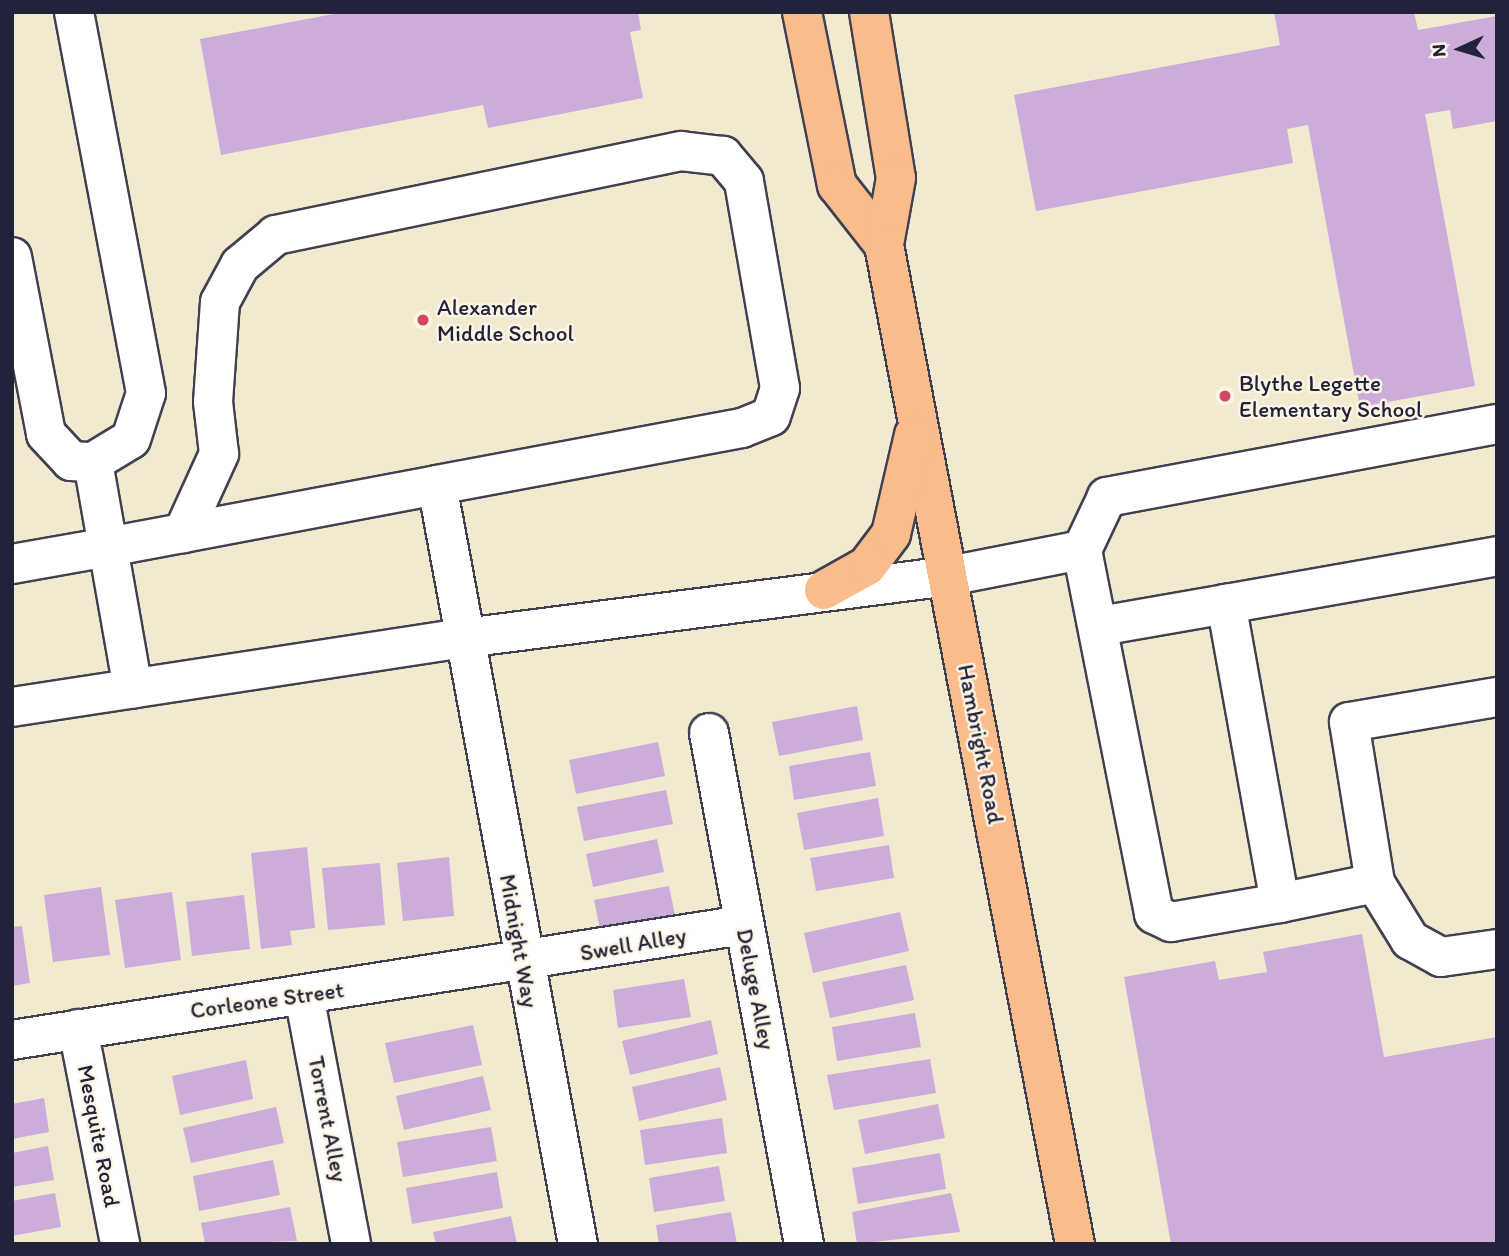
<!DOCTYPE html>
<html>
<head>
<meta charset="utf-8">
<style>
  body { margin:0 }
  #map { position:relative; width:1509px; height:1256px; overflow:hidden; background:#f2eacf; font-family:Itim,sans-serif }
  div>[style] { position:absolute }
  .building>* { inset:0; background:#ccacdb }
  .roads { filter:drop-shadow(2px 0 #414051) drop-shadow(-2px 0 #414051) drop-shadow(0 2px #414051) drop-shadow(0 -2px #414051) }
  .minor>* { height:38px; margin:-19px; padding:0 19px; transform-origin:19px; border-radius:19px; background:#fff }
  .major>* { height:38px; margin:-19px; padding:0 19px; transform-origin:19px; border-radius:19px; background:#f9bc8a }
  .dots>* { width:19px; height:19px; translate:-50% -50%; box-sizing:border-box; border:4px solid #fcf5e5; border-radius:50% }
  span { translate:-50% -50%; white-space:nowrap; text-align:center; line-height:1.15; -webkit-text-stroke:5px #fcf5e5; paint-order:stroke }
  .poi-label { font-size:23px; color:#22223b }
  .left { translate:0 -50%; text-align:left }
  .street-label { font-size:23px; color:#22223b }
  .frame { position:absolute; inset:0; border:14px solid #22223b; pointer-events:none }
  .north { position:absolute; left:1425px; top:14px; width:70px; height:70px; -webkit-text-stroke:5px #fcf5e5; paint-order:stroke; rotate:266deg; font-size:19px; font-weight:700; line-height:28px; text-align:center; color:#22223b }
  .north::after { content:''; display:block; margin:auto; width:24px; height:32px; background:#22223b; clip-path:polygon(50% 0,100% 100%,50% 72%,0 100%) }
</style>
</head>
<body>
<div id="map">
  <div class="building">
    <i style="clip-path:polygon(344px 12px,638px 12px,641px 30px,630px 32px,643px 98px,488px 128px,483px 105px,221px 155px,200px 39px)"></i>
    <i style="clip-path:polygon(1274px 12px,1414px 12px,1418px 30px,1497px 16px,1497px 121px,1453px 129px,1450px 110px,1425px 114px,1475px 386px,1360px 407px,1308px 125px,1287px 129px,1293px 163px,1036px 211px,1014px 95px,1280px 45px)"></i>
    <i style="clip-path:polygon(857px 706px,863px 740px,779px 756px,772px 722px)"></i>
    <i style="clip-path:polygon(658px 742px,665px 776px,576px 794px,569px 760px)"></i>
    <i style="clip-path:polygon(870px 752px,876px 786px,794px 800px,789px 766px)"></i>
    <i style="clip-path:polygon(666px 790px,673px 824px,584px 841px,577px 807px)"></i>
    <i style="clip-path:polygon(878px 798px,884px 836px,804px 850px,797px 813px)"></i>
    <i style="clip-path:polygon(657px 839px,664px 872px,593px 887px,586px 854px)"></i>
    <i style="clip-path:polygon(889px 845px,894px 878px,816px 891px,810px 858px)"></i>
    <i style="clip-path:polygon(307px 847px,315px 928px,290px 931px,292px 945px,261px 949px,251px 853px)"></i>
    <i style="clip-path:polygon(449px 857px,454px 916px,403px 921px,397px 863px)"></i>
    <i style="clip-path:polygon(380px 863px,385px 925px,328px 930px,322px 868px)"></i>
    <i style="clip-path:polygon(669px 886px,676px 920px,601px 934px,594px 900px)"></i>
    <i style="clip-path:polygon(101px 887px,110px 955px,53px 962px,44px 895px)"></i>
    <i style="clip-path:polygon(172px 892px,181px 960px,125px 968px,115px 900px)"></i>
    <i style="clip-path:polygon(244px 895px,250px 949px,192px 956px,186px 902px)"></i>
    <i style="clip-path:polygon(900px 912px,909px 951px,813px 973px,804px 933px)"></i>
    <i style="clip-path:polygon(22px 926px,30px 983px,12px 986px,12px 927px)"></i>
    <i style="clip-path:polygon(1362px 934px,1384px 1057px,1497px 1037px,1497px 1244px,1171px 1244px,1124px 977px,1215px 961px,1219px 980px,1267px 972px,1263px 952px)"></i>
    <i style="clip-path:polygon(906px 965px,914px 1000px,830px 1018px,822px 982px)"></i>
    <i style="clip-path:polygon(684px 979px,691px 1017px,618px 1028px,613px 990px)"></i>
    <i style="clip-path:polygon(915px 1013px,921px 1047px,837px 1061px,832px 1027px)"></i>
    <i style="clip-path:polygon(711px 1020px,718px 1054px,630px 1075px,622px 1041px)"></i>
    <i style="clip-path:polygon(473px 1025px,482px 1065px,394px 1083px,385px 1043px)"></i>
    <i style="clip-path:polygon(930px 1059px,936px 1093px,834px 1110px,827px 1075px)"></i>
    <i style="clip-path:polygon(246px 1060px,253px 1099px,180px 1115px,172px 1076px)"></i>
    <i style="clip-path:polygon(720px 1067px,727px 1100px,639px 1121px,632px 1087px)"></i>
    <i style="clip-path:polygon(483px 1076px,491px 1110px,404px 1130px,396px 1096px)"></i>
    <i style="clip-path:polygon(44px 1098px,49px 1132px,12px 1139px,12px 1104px)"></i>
    <i style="clip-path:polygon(938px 1104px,945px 1138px,865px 1154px,858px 1120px)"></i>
    <i style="clip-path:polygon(276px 1107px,284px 1143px,191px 1163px,183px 1128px)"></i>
    <i style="clip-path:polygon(722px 1118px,727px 1153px,645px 1165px,640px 1130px)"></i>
    <i style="clip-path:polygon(491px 1127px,497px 1161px,403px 1177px,397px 1142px)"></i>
    <i style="clip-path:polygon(48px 1146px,54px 1180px,12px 1187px,12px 1153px)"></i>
    <i style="clip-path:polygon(940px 1153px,946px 1189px,858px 1204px,852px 1168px)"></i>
    <i style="clip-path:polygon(273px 1160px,280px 1195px,199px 1211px,193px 1176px)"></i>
    <i style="clip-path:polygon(719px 1166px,725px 1201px,654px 1212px,649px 1178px)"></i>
    <i style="clip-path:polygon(497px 1172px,503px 1208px,412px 1224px,406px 1188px)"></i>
    <i style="clip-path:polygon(55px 1193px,61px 1227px,12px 1236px,12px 1201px)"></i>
    <i style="clip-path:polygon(951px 1193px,960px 1232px,857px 1244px,852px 1212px)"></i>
    <i style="clip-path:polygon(290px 1207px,297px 1241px,205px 1244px,201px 1223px)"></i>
    <i style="clip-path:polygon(731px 1212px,737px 1244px,659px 1244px,656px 1225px)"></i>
    <i style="clip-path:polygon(511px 1216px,517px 1244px,436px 1244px,433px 1232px)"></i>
  </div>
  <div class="roads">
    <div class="minor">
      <i style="left:12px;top:257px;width:180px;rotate:79.1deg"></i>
      <i style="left:46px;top:434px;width:37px;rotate:47deg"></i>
      <i style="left:71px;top:461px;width:22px;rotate:3deg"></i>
      <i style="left:93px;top:462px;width:44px;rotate:-31.2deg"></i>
      <i style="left:131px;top:439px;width:48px;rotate:-71.9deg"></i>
      <i style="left:146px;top:393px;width:388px;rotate:-100.7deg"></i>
      <i style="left:1497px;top:424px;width:397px;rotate:169.4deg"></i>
      <i style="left:1107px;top:497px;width:59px;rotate:115.3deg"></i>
      <i style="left:1082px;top:550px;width:371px;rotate:78.8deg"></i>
      <i style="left:1154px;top:914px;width:19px;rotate:25deg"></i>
      <i style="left:1171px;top:922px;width:111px;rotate:-9.9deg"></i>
      <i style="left:1280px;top:903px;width:304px;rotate:-100.2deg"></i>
      <i style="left:1226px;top:604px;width:275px;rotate:-10deg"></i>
      <i style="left:93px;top:462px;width:230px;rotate:80deg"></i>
      <i style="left:437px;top:485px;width:772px;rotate:79.48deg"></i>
      <i style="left:12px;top:564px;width:97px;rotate:-10deg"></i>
      <i style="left:108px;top:547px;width:76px;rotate:-10.6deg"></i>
      <i style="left:183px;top:533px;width:258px;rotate:-10.7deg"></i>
      <i style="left:437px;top:485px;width:310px;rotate:-10.6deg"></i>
      <i style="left:742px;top:428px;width:31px;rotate:-22deg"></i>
      <i style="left:771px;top:416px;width:29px;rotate:-72deg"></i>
      <i style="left:780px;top:388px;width:210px;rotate:-99.9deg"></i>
      <i style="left:744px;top:181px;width:33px;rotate:-130deg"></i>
      <i style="left:723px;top:156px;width:42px;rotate:-173.2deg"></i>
      <i style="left:681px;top:151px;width:414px;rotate:168.3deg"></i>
      <i style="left:276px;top:235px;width:47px;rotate:140.2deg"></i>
      <i style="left:240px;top:265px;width:42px;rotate:118.4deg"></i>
      <i style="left:220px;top:302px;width:100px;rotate:94deg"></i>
      <i style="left:213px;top:402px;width:52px;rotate:83.4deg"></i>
      <i style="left:219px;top:454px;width:87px;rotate:114.5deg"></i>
      <i style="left:1100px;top:626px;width:128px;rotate:-9.9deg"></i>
      <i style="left:1497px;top:697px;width:150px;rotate:170.4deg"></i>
      <i style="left:1349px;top:722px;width:163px;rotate:80.8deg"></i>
      <i style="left:1375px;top:883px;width:67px;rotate:58.4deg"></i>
      <i style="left:1410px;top:940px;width:35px;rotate:29deg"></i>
      <i style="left:1441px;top:957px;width:57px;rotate:-8.1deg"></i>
      <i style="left:12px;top:707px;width:458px;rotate:-8.7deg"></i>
      <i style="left:465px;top:638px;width:488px;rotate:-7.3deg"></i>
      <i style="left:949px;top:576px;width:136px;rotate:-11.1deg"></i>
      <i style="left:709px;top:733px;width:520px;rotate:79.47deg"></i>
      <i style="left:1280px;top:903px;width:97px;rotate:-11.9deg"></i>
      <i style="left:304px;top:995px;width:253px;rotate:79.3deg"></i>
      <i style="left:78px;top:1029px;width:219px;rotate:78.9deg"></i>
      <i style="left:12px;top:1040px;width:740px;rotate:-8.94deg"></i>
    </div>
    <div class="major">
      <i style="left:802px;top:12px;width:177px;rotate:78.6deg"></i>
      <i style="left:837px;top:185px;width:76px;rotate:51.9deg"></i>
      <i style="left:869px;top:12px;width:168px;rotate:80.8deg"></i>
      <i style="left:896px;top:178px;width:68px;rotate:100.2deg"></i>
      <i style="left:884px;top:245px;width:1017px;rotate:79.18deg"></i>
      <i style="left:824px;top:590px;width:49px;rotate:-29.2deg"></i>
      <i style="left:867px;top:566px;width:40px;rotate:-53deg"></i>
      <i style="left:891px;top:534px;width:102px;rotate:-76.9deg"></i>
    </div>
  </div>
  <div class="dots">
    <i style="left:423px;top:320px;background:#d1495b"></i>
    <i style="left:1225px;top:396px;background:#d1495b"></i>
  </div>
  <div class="poi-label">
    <span class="left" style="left:437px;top:320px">Alexander<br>Middle School</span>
    <span class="left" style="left:1239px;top:396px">Blythe Legette<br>Elementary School</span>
  </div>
  <div class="street-label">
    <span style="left:981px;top:744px;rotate:79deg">Hambright Road</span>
    <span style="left:519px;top:941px;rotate:80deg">Midnight Way</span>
    <span style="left:633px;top:944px;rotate:-10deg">Swell Alley</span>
    <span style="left:756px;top:989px;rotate:79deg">Deluge Alley</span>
    <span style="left:267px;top:1000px;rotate:-8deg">Corleone Street</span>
    <span style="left:328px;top:1119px;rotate:79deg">Torrent Alley</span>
    <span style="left:99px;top:1136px;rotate:79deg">Mesquite Road</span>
  </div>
  <div class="frame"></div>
  <div class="north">N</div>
</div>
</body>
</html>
